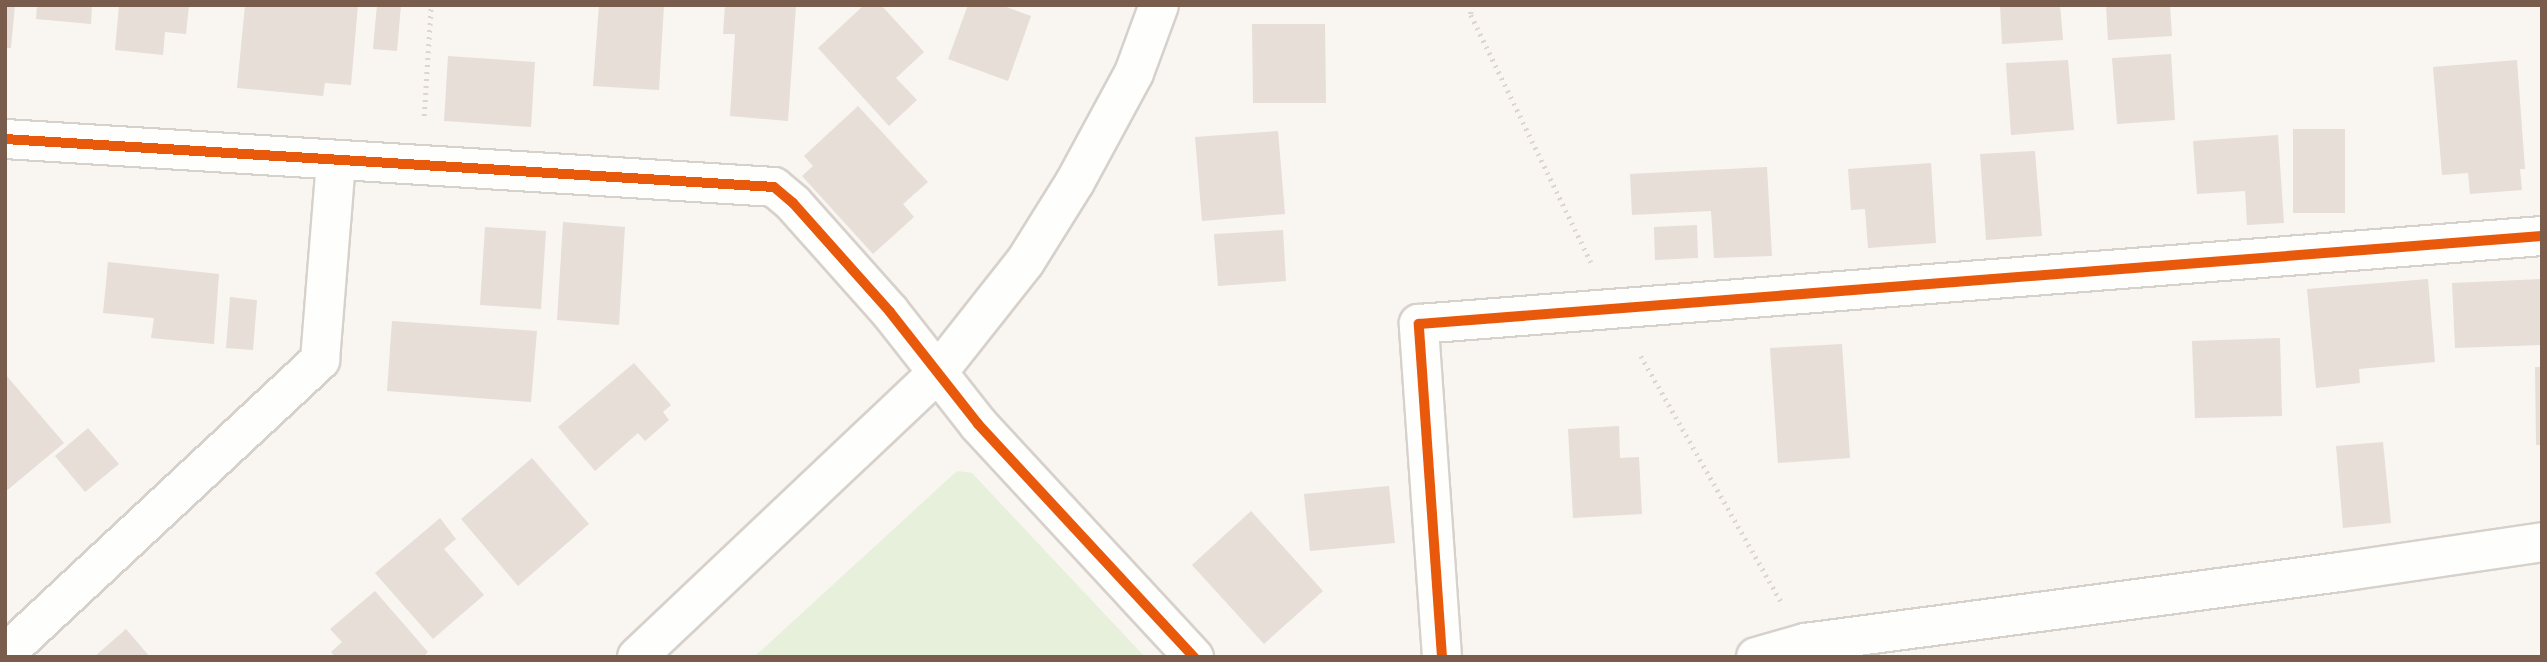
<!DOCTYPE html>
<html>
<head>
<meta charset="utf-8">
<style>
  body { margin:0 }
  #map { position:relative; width:2547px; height:662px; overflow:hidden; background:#f9f5f0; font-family:Barlow,sans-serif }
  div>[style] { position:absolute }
  .green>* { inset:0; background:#e7f0db }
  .building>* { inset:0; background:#e6ded7 }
  .path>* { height:4.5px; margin-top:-2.25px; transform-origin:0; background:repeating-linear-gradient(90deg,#dcd5d0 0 2px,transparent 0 7px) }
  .roads { filter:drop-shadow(2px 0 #d7d1cb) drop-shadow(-2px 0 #d7d1cb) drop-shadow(0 2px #d7d1cb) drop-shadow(0 -2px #d7d1cb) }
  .minor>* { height:38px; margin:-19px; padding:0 19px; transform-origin:19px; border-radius:19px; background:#fefefd }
  .cycleway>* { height:10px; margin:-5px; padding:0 5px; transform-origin:5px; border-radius:5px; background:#e8590c }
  span { translate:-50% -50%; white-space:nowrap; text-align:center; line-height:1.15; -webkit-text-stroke:5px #fffaf3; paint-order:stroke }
  .frame { position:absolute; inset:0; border:7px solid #7a5c4d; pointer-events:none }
</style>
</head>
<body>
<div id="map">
  <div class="green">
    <i style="clip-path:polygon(957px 471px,972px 473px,1145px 657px,754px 657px)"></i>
  </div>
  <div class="building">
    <i style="clip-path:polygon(5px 5px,15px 5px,11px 48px,5px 48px)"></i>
    <i style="clip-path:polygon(37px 5px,92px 5px,91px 24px,36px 19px)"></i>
    <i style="clip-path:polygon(119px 5px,189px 5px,186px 34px,165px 32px,163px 55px,115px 50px)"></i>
    <i style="clip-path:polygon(245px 5px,358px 5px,351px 85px,325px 83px,323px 96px,237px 88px)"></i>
    <i style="clip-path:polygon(377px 5px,401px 5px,397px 51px,373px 49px)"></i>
    <i style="clip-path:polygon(599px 5px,664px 5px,659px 90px,593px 86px)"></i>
    <i style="clip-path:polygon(725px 5px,796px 5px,788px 121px,730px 116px,735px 34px,723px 34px)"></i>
    <i style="clip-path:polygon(864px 5px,881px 5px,924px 52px,896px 78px,917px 100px,889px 126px,818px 48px)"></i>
    <i style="clip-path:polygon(968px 5px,1001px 5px,1031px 16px,1008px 81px,948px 59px)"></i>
    <i style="clip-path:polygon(2000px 5px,2060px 5px,2063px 40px,2002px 44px)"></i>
    <i style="clip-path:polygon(2106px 5px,2170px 5px,2172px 36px,2108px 40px)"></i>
    <i style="clip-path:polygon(1252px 24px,1325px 24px,1326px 103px,1253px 103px)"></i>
    <i style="clip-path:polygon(2171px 54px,2175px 120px,2117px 124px,2112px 58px)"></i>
    <i style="clip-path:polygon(448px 56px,535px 62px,531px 127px,444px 121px)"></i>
    <i style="clip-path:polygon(2068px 60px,2074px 130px,2011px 135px,2006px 63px)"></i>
    <i style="clip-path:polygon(2517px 60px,2525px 169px,2520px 169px,2522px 190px,2470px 194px,2468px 173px,2442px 175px,2433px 67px)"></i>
    <i style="clip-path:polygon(858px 106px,928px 182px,903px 204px,914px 217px,873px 254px,802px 176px,813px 166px,804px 156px)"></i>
    <i style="clip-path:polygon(2293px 129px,2345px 129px,2345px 213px,2293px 213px)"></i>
    <i style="clip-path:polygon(1278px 131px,1285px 214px,1202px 221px,1195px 137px)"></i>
    <i style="clip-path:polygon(2278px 135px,2284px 223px,2247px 225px,2245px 191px,2197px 194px,2193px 141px)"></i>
    <i style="clip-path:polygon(2035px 151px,2042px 236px,1986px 240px,1980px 154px)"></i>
    <i style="clip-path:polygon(1931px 163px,1936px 243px,1868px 248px,1865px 209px,1851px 210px,1848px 169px)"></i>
    <i style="clip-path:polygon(1767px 167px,1772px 256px,1714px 258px,1711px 211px,1632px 215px,1630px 174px)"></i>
    <i style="clip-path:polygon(563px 222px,625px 227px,619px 325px,557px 320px)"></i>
    <i style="clip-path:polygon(1697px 225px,1698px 258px,1655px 260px,1654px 227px)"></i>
    <i style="clip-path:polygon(485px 227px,546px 231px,541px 309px,480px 305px)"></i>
    <i style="clip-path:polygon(1283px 230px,1286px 281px,1218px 286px,1214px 234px)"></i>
    <i style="clip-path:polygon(108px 262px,219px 274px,214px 344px,151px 338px,154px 318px,103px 313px)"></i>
    <i style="clip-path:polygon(2428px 279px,2435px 362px,2359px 369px,2360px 383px,2316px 388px,2307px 289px)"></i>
    <i style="clip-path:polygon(2542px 279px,2542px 345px,2455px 348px,2452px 283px)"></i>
    <i style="clip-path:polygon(230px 297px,257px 300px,253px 350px,226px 348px)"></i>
    <i style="clip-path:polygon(392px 321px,537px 331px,531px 402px,387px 391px)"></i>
    <i style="clip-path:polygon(2280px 338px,2282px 416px,2195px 418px,2192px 341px)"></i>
    <i style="clip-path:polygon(1842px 344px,1850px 458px,1778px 463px,1770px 348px)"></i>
    <i style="clip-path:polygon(634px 363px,671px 405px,663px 412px,669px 420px,645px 441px,638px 433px,595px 471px,558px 427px)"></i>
    <i style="clip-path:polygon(2535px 367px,2542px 367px,2542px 445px,2536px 445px)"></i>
    <i style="clip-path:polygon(5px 374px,64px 443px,5px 492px)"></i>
    <i style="clip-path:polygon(1619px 426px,1620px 458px,1639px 457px,1642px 514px,1573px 518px,1568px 429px)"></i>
    <i style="clip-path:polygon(88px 428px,119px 464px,85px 492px,55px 456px)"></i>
    <i style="clip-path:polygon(2383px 442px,2391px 523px,2343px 528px,2336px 446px)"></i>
    <i style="clip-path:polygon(532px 458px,589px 524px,518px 586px,461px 519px)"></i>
    <i style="clip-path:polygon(1389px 486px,1395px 543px,1310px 551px,1304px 494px)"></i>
    <i style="clip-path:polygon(1251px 511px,1323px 591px,1264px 644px,1192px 565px)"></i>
    <i style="clip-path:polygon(440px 518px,456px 539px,444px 549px,484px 595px,433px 639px,375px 573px)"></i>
    <i style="clip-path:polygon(375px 591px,428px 652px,423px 657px,335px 657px,331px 652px,342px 642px,330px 629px)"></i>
    <i style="clip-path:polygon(126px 629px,150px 657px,94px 657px)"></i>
  </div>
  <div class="path">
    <i style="left:1471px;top:5px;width:10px;rotate:90deg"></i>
    <i style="left:1471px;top:15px;width:275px;rotate:64.1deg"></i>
    <i style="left:424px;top:116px;width:111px;rotate:-86.4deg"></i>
    <i style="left:1641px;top:356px;width:282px;rotate:60.3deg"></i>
  </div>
  <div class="roads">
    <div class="minor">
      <i style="left:5px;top:139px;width:770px;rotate:3.57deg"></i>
      <i style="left:774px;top:187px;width:25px;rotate:40deg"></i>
      <i style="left:793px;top:203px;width:146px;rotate:48.3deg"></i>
      <i style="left:890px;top:312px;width:142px;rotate:51.8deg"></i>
      <i style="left:978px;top:424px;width:318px;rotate:47.2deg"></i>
      <i style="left:5px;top:654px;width:431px;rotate:-43deg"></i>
      <i style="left:320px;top:360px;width:199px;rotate:-85.4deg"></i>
      <i style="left:637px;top:657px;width:415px;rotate:-43.4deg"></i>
      <i style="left:938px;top:372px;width:140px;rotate:-51.7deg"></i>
      <i style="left:1025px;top:262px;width:94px;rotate:-58deg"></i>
      <i style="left:1075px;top:182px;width:124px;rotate:-61.6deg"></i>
      <i style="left:1134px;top:73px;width:72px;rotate:-69.8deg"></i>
      <i style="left:1442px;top:657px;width:334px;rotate:-94deg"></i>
      <i style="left:1419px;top:324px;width:1126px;rotate:-4.48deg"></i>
      <i style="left:1756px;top:657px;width:51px;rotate:-15.9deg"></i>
      <i style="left:1805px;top:643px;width:540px;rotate:-7.56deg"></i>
      <i style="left:2340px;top:572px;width:204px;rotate:-8.4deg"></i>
    </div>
  </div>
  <div class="cycleway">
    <i style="left:5px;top:139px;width:770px;rotate:3.57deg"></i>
    <i style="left:774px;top:187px;width:25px;rotate:40deg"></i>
    <i style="left:793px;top:203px;width:146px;rotate:48.3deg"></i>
    <i style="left:890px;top:312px;width:142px;rotate:51.8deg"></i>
    <i style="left:978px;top:424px;width:318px;rotate:47.2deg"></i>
    <i style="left:1442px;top:657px;width:334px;rotate:-94deg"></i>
    <i style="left:1419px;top:324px;width:1126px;rotate:-4.48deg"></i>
  </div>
  <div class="frame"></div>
</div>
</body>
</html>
